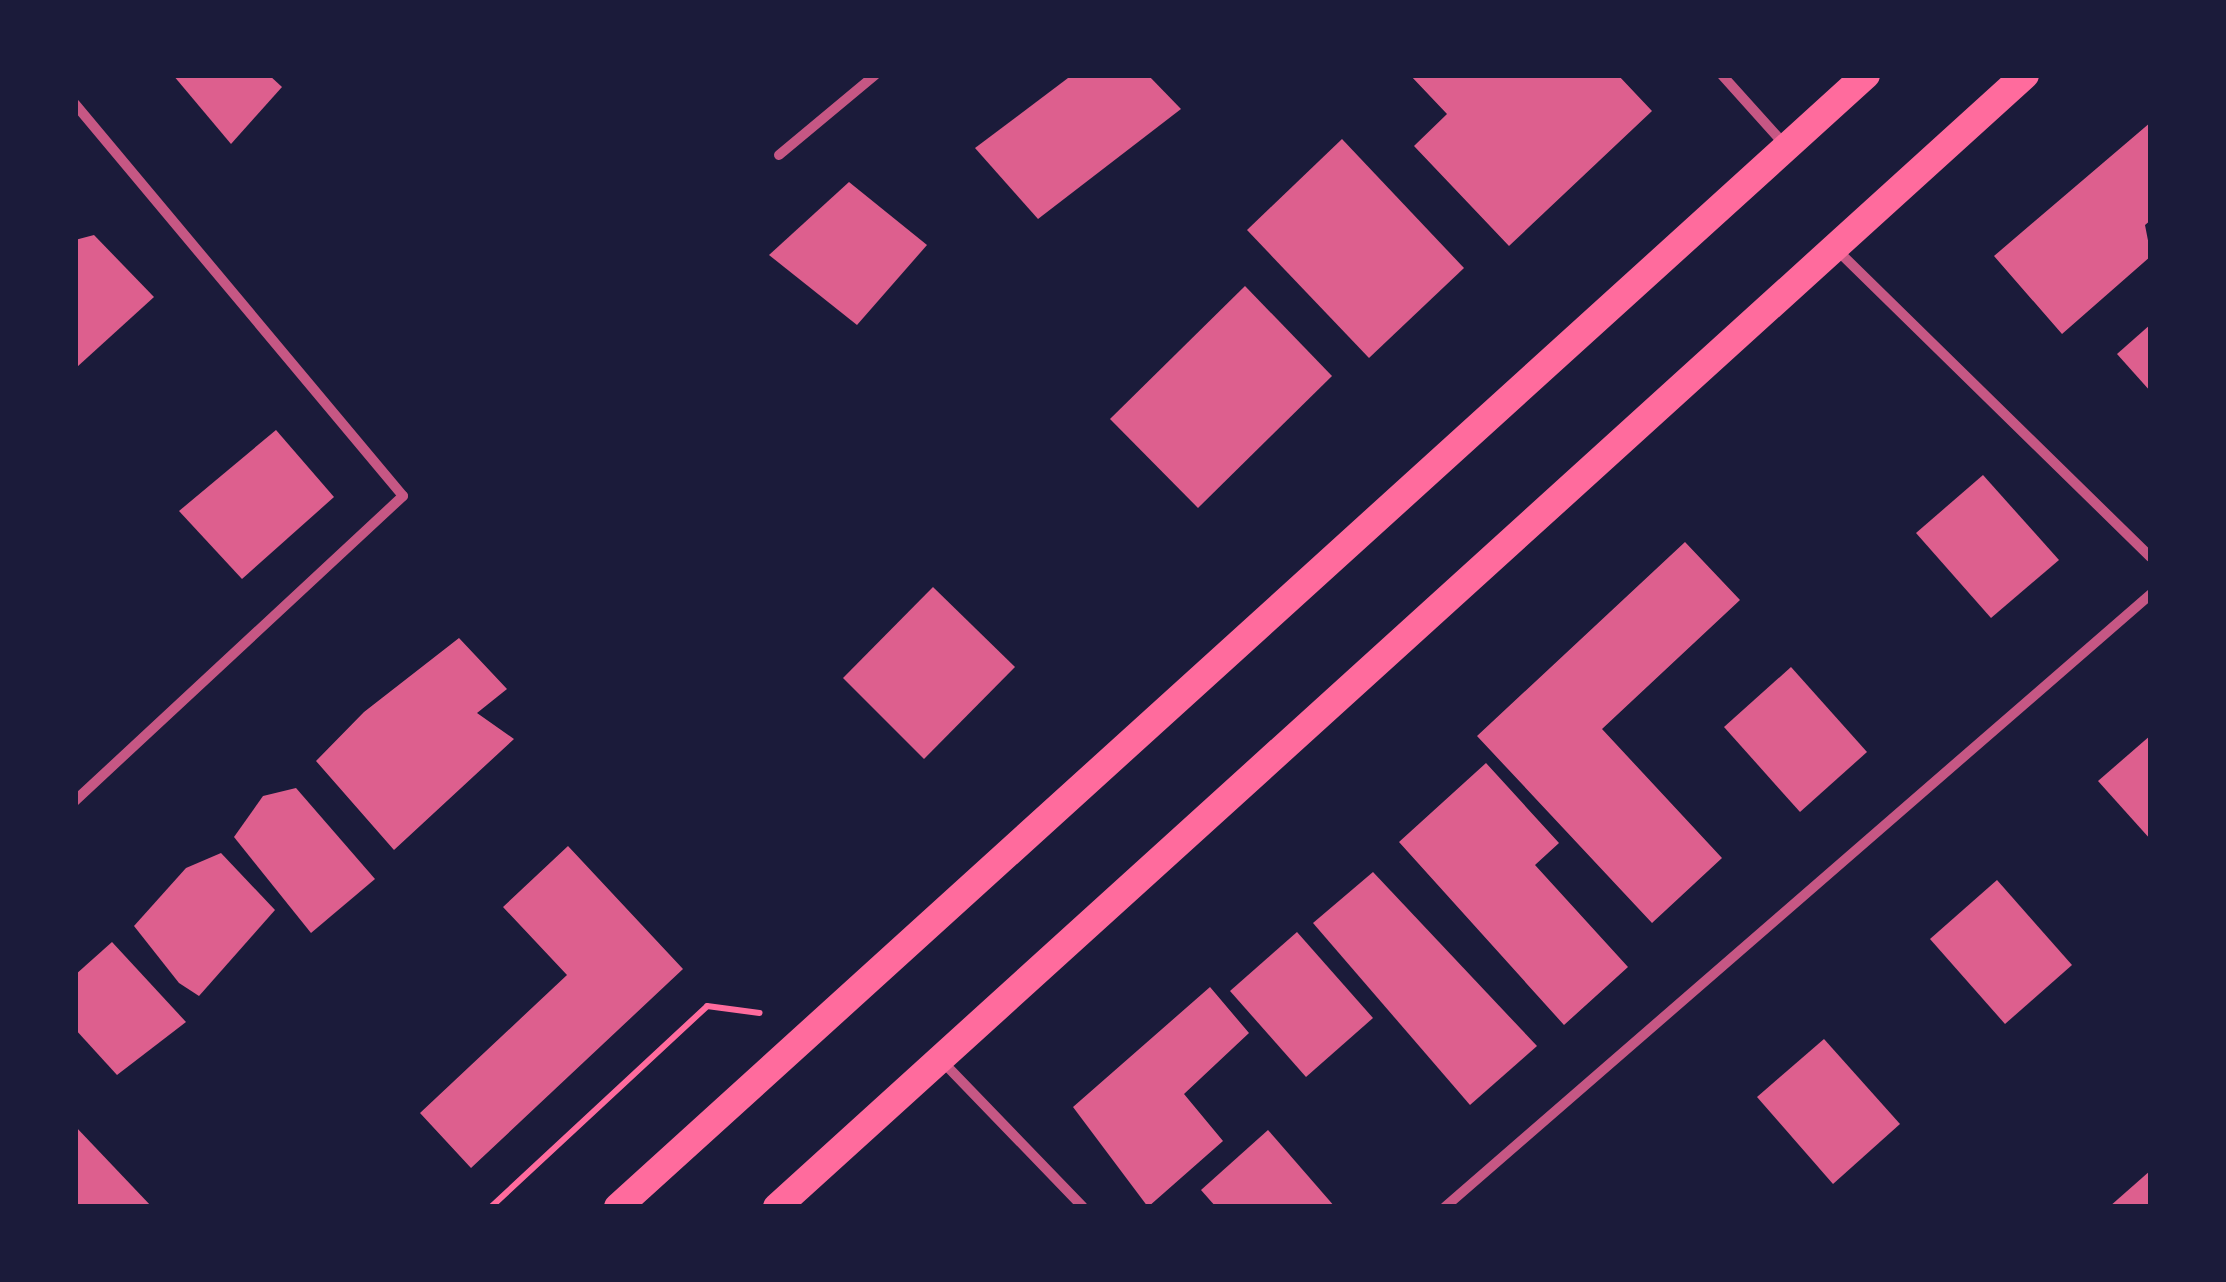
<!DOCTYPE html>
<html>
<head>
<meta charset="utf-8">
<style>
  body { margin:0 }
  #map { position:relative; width:2226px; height:1282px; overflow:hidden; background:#1b1b3a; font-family:Helvetica,sans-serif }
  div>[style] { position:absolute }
  .building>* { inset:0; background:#dd5f8e }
  .path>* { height:6px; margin:-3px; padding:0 3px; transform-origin:3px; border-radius:3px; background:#ff6b9d }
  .minor>* { height:10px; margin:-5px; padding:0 5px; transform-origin:5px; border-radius:5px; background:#c65784 }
  .trunk>* { height:28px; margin:-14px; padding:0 14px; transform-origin:14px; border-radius:14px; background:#ff6b9d }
  span { translate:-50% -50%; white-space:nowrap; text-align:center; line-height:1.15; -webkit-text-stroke:8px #1b1b3a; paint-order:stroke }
  .frame { position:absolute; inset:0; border:78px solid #1b1b3a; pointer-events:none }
</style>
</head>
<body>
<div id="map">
  <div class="building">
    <i style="clip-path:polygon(173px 75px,269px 75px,282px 87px,231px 144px)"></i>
    <i style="clip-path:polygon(1072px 75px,1148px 75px,1181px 109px,1038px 219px,975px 148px)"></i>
    <i style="clip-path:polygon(1410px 75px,1618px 75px,1652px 111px,1509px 246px,1414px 146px,1447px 114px)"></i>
    <i style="clip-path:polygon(2151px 122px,2151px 220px,2145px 225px,2151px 256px,2062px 334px,1994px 256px)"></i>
    <i style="clip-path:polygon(1342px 139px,1464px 268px,1369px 358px,1247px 230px)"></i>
    <i style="clip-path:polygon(849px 182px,927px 245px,857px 325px,769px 255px)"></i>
    <i style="clip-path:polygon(94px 235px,154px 297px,77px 367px,75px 240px)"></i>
    <i style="clip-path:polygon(1245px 286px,1332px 376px,1198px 508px,1110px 419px)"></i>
    <i style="clip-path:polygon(2151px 324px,2151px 392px,2117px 354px)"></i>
    <i style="clip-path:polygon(276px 430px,334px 497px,242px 579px,179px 511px)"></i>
    <i style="clip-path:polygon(1983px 475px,2059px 560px,1991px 618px,1916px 533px)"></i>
    <i style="clip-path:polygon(1685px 542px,1740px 600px,1602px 729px,1722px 858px,1652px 923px,1477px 736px)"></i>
    <i style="clip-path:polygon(933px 587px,1015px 667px,924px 759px,843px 678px)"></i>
    <i style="clip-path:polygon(459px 638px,507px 689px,477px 713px,514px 739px,394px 850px,316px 761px,364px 712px)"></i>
    <i style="clip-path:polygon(1791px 667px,1867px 752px,1800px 812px,1724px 727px)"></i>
    <i style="clip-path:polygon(2151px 735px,2151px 840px,2098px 781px)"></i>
    <i style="clip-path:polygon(1486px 763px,1559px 843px,1535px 865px,1628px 967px,1564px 1025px,1399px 842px)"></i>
    <i style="clip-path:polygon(296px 788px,375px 879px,311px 933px,234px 837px,263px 796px)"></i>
    <i style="clip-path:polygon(568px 846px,683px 969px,471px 1168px,420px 1113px,567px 975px,503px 907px)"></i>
    <i style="clip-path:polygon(221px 853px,275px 910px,199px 996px,179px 983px,134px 926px,186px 868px)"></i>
    <i style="clip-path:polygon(1373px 872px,1537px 1046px,1470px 1105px,1313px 923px)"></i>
    <i style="clip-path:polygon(1997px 880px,2072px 965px,2005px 1024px,1930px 939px)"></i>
    <i style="clip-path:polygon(1297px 932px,1373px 1018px,1306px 1077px,1230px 991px)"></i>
    <i style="clip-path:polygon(112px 942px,186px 1022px,117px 1075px,75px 1029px,75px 975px)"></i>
    <i style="clip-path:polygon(1210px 987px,1249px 1033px,1184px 1094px,1223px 1141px,1148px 1207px,1073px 1107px)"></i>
    <i style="clip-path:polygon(1824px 1039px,1900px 1124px,1833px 1184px,1757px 1097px)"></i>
    <i style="clip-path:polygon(75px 1126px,152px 1207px,75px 1207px)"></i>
    <i style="clip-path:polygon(1268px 1130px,1335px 1207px,1216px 1207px,1201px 1190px)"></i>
    <i style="clip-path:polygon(2151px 1170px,2151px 1207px,2109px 1207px)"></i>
  </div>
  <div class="path">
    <i style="left:491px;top:1207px;width:295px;rotate:-42.9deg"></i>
    <i style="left:707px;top:1006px;width:53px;rotate:7.5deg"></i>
  </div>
  <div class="minor">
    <i style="left:1722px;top:75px;width:96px;rotate:48deg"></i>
    <i style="left:75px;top:104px;width:511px;rotate:50.08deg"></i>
    <i style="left:403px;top:496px;width:448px;rotate:137.1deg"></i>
    <i style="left:779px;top:155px;width:125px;rotate:-39.8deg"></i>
    <i style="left:1837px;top:250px;width:439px;rotate:44.4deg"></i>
    <i style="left:941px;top:1060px;width:204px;rotate:46deg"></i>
    <i style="left:1445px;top:1207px;width:935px;rotate:-40.97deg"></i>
  </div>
  <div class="trunk">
    <i style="left:618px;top:1207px;width:1685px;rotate:-42.21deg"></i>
    <i style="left:777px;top:1207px;width:1685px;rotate:-42.21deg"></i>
  </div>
  <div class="frame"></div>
</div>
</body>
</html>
